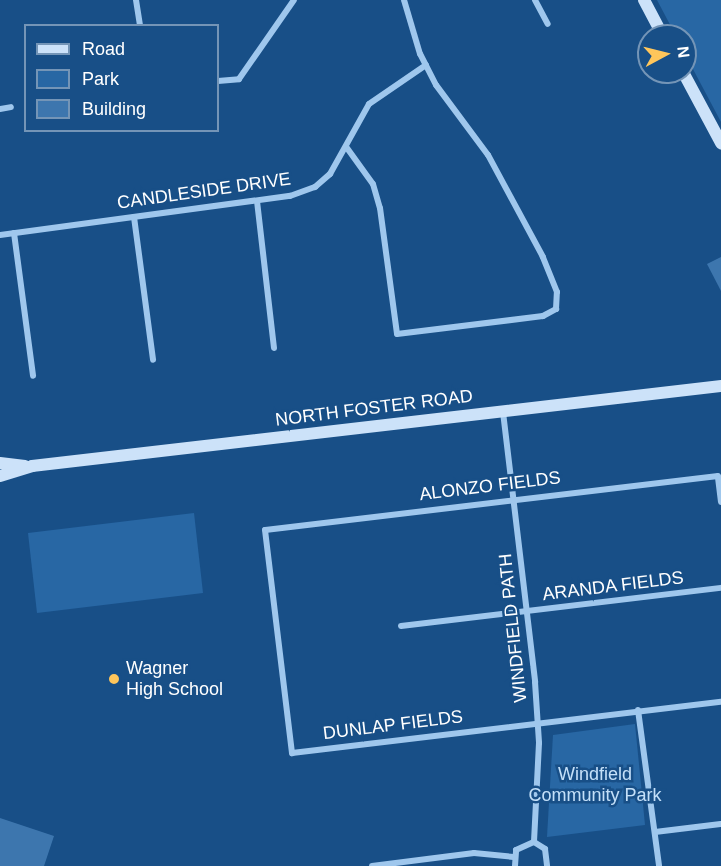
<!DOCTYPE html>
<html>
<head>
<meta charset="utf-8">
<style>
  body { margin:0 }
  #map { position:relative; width:721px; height:866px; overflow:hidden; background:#184f87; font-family:Arial,sans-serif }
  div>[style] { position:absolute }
  .green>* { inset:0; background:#2867a4 }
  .building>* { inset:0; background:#3d76ae }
  .street>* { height:6px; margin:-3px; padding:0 3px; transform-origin:3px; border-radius:3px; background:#9fc7ed }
  .secondary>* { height:12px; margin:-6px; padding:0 6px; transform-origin:6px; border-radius:6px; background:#cce2f9 }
  .dots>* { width:16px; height:16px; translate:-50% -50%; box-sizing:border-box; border:3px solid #184f87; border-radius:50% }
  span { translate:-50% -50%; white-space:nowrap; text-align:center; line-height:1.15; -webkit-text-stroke:5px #184f87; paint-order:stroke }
  .street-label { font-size:18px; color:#fff }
  .poi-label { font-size:18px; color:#fff }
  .left { translate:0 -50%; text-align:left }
  .park-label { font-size:18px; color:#c4e0f9 }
  .legend { position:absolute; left:24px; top:24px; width:195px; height:108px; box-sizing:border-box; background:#184f87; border:2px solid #7495b7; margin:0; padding:8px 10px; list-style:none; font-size:18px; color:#fff }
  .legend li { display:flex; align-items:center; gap:12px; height:30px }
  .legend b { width:30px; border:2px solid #7495b7 }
  .north { position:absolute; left:637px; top:24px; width:60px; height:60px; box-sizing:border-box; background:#184f87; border:2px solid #7495b7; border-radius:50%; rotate:83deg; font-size:16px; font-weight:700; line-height:24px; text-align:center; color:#fff }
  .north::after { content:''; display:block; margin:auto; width:21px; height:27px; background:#ffc65b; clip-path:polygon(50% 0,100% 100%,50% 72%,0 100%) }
</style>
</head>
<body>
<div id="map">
  <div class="green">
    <i style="clip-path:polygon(657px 0,721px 0,721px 122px,685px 54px,685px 36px,676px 36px)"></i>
    <i style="clip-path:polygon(194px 513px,203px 593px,37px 613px,28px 533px)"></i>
    <i style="clip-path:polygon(635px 724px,645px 825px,547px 837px,553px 735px)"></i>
  </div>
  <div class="building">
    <i style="clip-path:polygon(721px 257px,721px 291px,707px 264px)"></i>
    <i style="clip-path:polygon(0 818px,54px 836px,44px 866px,0 866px)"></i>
  </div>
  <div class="street">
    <i style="left:136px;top:0;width:26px;rotate:81deg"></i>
    <i style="left:535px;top:0;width:27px;rotate:62deg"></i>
    <i style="left:218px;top:81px;width:21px;rotate:-5deg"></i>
    <i style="left:239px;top:79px;width:96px;rotate:-55.2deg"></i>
    <i style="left:0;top:109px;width:11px;rotate:-10deg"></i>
    <i style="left:347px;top:148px;width:44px;rotate:54.2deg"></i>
    <i style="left:373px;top:184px;width:25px;rotate:74deg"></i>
    <i style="left:380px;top:208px;width:127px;rotate:82.3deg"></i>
    <i style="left:397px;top:334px;width:147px;rotate:-7deg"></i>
    <i style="left:543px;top:316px;width:15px;rotate:-28deg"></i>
    <i style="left:556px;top:309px;width:17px;rotate:-87deg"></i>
    <i style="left:557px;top:292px;width:38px;rotate:-112deg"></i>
    <i style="left:543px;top:257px;width:116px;rotate:-118.3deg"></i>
    <i style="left:488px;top:155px;width:87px;rotate:-126.6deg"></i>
    <i style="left:436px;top:85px;width:35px;rotate:-117deg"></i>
    <i style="left:420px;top:54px;width:56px;rotate:-106.5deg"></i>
    <i style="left:257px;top:201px;width:148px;rotate:83.4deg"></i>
    <i style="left:134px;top:217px;width:144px;rotate:82.4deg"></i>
    <i style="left:14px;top:233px;width:144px;rotate:82.4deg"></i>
    <i style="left:0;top:235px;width:293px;rotate:-7.7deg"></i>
    <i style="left:290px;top:196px;width:27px;rotate:-20deg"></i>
    <i style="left:315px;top:187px;width:20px;rotate:-41deg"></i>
    <i style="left:330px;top:174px;width:80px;rotate:-60.9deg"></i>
    <i style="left:369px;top:104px;width:69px;rotate:-34.4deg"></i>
    <i style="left:503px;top:412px;width:272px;rotate:83.2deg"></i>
    <i style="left:535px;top:682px;width:61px;rotate:86.2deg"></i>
    <i style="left:539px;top:743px;width:99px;rotate:92.9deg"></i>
    <i style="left:721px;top:502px;width:26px;rotate:-97deg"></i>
    <i style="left:718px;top:476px;width:456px;rotate:173.2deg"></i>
    <i style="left:265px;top:530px;width:225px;rotate:83.1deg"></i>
    <i style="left:292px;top:753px;width:432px;rotate:-6.8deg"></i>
    <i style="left:401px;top:626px;width:322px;rotate:-6.8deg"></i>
    <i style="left:638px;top:710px;width:157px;rotate:82.3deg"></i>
    <i style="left:655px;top:832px;width:66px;rotate:-6.9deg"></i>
    <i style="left:372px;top:866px;width:103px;rotate:-7.3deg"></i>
    <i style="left:474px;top:853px;width:40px;rotate:5.7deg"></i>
    <i style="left:515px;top:866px;width:16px;rotate:-86deg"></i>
    <i style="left:516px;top:850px;width:20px;rotate:-24deg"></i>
    <i style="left:534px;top:842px;width:13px;rotate:32deg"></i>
    <i style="left:545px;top:849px;width:17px;rotate:83deg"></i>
  </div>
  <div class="secondary">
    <i style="left:644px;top:0;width:41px;rotate:62.2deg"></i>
    <i style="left:683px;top:72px;width:81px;rotate:61.8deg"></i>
    <i style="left:0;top:463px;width:25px;rotate:7deg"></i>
    <i style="left:0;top:476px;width:34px;rotate:-17deg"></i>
    <i style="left:32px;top:466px;width:694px;rotate:-6.62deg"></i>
  </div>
  <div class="dots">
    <i style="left:114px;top:679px;background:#ffc65b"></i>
  </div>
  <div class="street-label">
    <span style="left:204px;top:191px;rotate:-8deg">CANDLESIDE DRIVE</span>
    <span style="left:374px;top:408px;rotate:-7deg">NORTH FOSTER ROAD</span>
    <span style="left:490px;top:486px;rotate:-7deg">ALONZO FIELDS</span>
    <span style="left:613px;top:586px;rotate:-7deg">ARANDA FIELDS</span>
    <span style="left:513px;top:628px;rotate:-96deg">WINDFIELD PATH</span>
    <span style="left:393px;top:725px;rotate:-7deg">DUNLAP FIELDS</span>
  </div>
  <div class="poi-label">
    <span class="left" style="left:126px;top:679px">Wagner<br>High School</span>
  </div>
  <div class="park-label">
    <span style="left:595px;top:785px">Windfield<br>Community Park</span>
  </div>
  <ul class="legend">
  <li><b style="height:8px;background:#cce2f9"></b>Road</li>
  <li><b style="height:16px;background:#2867a4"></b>Park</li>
  <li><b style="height:16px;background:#3d76ae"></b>Building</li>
  </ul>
  <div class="north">N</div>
</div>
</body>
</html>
